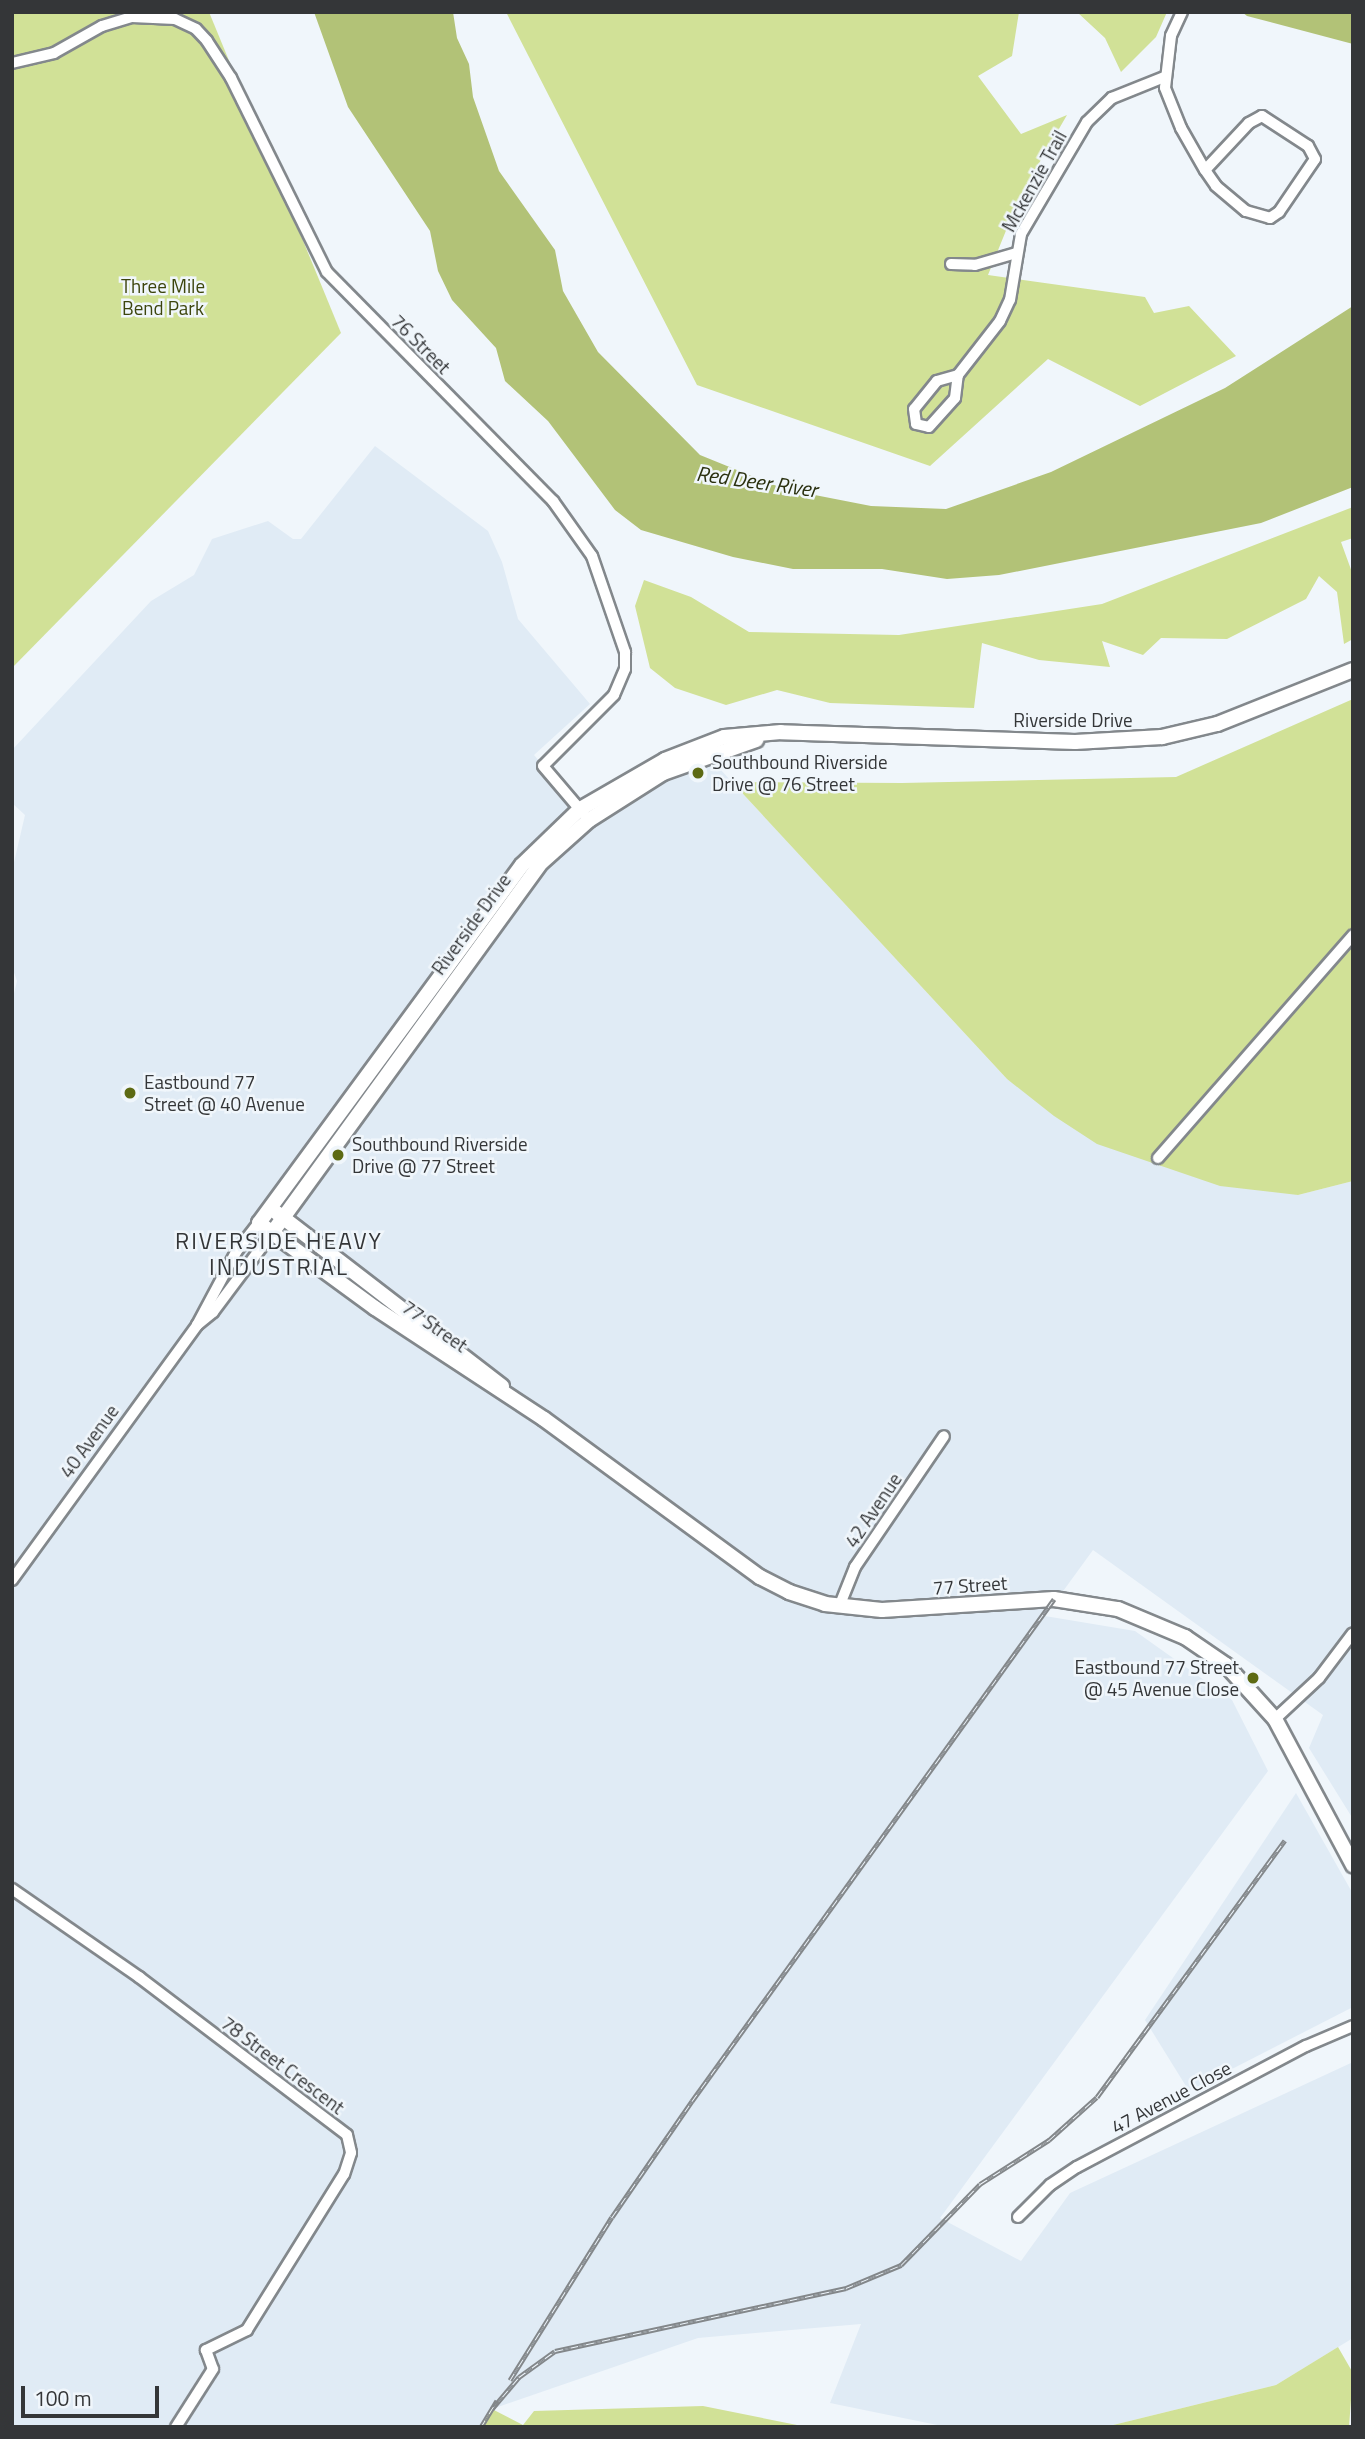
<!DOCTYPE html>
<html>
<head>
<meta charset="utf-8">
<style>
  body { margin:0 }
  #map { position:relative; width:1365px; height:2439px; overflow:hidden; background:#f0f6fb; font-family:"Titillium Web",sans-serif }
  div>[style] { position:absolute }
  .built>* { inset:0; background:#e0ebf5 }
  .green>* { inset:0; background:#d1e197 }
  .water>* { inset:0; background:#b2c277 }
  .roads { filter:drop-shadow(2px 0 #83888c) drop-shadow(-2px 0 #83888c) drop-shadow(0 2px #83888c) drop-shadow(0 -2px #83888c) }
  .minor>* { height:10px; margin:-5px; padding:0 5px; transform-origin:5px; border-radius:5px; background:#fff }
  .major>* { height:14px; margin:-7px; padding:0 7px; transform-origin:7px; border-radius:7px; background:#fff }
  .rail>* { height:5px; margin-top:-2.5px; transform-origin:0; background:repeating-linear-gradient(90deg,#f0f6fb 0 8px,#83878a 0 16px); box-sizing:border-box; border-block:2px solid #83878a }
  .dots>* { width:19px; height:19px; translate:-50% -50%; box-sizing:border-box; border:4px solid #f0f6fb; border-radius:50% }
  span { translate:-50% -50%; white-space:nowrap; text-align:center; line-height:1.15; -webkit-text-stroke:5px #f0f6fb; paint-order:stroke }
  .street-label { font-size:19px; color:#343638 }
  .park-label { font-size:19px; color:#3c450c }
  .poi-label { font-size:19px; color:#343638 }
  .left { translate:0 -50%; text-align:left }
  .right { translate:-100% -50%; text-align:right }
  .water-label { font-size:21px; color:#2a300f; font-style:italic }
  .quarter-label { font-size:23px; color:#343638; letter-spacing:2px }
  .frame { position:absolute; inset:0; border:14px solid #343638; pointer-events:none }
  .scale { position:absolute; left:21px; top:2386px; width:138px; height:32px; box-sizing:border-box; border:4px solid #343638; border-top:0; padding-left:9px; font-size:21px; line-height:24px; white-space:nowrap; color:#343638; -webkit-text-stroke:5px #f0f6fb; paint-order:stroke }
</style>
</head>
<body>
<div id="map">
  <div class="built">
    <i style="clip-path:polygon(375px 446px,488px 531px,502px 562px,518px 619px,590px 704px,534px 755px,589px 820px,708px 756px,1007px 1079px,1028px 1094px,1298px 1195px,1353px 1181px,1353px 1819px,1309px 1748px,1323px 1715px,1093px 1550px,1045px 1616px,1135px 1631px,1232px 1700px,1268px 1771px,940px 2218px,1021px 2261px,1070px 2193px,1353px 2062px,1353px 2338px,1276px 2385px,1105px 2427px,947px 2427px,830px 2403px,861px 2324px,698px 2338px,492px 2409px,481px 2427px,12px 2427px,12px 1002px,17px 981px,12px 967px,12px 871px,25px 815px,12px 803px,12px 750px,151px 601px,194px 575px,212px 539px,268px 521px,293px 539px,301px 539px)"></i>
    <i style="clip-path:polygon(1296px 1793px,1353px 1894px,1353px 2007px,1189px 2091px,1145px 2020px)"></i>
  </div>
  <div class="green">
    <i style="clip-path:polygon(12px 12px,209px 12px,341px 333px,12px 668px)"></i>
    <i style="clip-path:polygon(506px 12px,1019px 12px,1012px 56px,978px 76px,1021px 134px,1067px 115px,1020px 196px,988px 275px,1145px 297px,1154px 313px,1189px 306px,1236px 356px,1140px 406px,1048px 359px,930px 466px,697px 385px)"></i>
    <i style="clip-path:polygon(1077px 12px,1167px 12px,1156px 37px,1121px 72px,1105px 38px)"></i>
    <i style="clip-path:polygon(1353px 507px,1353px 538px,1341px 542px,1353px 575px,1353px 639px,1344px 644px,1337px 592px,1319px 576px,1306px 599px,1227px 639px,1161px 638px,1143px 655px,1102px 641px,1110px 667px,1039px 660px,982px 643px,974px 708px,830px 703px,777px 690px,726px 705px,675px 688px,650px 668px,635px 606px,644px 580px,691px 597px,749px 632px,899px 635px,1102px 604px)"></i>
    <i style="clip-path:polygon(1353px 699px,1353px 1181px,1298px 1195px,1220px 1186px,1097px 1144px,1054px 1116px,1007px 1079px,732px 782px,902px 783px,1176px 777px)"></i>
    <i style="clip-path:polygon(1338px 2347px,1353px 2373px,1349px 2427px,1105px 2427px,1276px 2385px)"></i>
    <i style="clip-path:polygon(703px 2406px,807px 2427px,481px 2427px,492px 2409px,523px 2425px,534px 2411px)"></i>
  </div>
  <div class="water">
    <i style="clip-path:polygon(314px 12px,453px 12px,457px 38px,469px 64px,473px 97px,499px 171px,555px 250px,563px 291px,598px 352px,700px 455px,784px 489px,871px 506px,946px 509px,1051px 472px,1225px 388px,1353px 306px,1353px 487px,1261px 523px,999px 575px,947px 579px,882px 569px,793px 569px,733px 557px,641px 530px,615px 510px,548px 421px,505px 381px,496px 348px,452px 300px,438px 271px,430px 231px,348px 107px)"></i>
    <i style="clip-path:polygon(1242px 12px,1353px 12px,1353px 44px,1247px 16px)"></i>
  </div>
  <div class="roads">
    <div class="minor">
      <i style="left:1182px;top:12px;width:26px;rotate:115deg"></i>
      <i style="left:1171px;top:36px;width:52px;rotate:96.6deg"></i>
      <i style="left:1165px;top:88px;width:43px;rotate:68.2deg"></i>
      <i style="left:1181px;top:128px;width:48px;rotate:60.3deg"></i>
      <i style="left:1205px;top:170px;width:19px;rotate:55deg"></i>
      <i style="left:1216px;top:186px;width:39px;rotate:40deg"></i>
      <i style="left:1246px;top:211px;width:25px;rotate:16deg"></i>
      <i style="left:1270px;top:218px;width:11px;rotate:-34deg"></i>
      <i style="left:1279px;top:212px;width:64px;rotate:-55.8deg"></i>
      <i style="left:1315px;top:159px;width:15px;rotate:-118deg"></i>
      <i style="left:1308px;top:146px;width:55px;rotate:-146.9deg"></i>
      <i style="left:1262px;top:116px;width:15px;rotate:152deg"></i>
      <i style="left:1249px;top:123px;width:64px;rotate:133.1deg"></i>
      <i style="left:12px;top:63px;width:43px;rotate:-13.4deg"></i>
      <i style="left:54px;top:53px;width:55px;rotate:-29.4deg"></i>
      <i style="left:102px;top:26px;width:31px;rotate:-17deg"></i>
      <i style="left:132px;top:17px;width:43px;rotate:2.7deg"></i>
      <i style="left:175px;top:19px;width:23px;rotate:25deg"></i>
      <i style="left:196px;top:29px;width:16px;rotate:47deg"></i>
      <i style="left:207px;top:41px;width:44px;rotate:57deg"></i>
      <i style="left:231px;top:78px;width:216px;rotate:63.7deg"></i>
      <i style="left:327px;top:272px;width:322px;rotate:45.4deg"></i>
      <i style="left:553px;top:501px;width:67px;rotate:54.7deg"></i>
      <i style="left:592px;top:556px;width:102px;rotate:71deg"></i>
      <i style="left:625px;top:652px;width:17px;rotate:90deg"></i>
      <i style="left:625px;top:669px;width:28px;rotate:113deg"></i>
      <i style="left:614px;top:695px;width:100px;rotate:135deg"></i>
      <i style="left:543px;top:766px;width:62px;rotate:49.6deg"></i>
      <i style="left:951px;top:264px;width:24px;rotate:2deg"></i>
      <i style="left:975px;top:265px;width:43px;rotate:-16.3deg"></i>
      <i style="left:958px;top:375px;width:22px;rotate:164deg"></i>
      <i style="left:937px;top:381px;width:36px;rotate:129deg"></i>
      <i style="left:914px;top:409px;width:15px;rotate:82deg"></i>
      <i style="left:916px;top:424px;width:13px;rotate:13deg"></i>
      <i style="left:929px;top:427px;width:39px;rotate:-48deg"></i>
      <i style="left:955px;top:398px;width:23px;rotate:-83deg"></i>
      <i style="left:958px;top:375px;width:68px;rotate:-52.1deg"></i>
      <i style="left:1000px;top:321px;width:23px;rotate:-65deg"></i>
      <i style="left:1010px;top:300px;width:67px;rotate:-80.5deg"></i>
      <i style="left:1021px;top:234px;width:130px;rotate:-59.5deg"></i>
      <i style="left:1087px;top:122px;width:35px;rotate:-44deg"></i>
      <i style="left:1112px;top:98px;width:56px;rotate:-22deg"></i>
      <i style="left:1158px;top:1158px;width:296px;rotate:-48.8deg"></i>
      <i style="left:197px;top:1325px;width:83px;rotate:-61.9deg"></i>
      <i style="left:236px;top:1252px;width:37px;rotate:-52deg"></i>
      <i style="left:12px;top:1580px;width:315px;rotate:-54deg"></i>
      <i style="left:197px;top:1325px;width:21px;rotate:-39deg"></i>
      <i style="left:213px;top:1312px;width:99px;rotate:-53.2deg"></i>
      <i style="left:839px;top:1607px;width:43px;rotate:-68.2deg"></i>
      <i style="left:855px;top:1567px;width:158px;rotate:-55.8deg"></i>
      <i style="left:1275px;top:1719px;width:60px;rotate:-43deg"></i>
      <i style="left:1319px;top:1678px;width:56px;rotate:-52.9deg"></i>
      <i style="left:12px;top:1889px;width:155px;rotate:34.7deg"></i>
      <i style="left:139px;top:1977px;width:261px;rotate:37.2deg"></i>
      <i style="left:347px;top:2135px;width:18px;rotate:77deg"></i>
      <i style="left:351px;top:2153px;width:22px;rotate:108deg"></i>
      <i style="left:344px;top:2174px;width:184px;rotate:121.9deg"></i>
      <i style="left:247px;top:2330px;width:46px;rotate:154deg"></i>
      <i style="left:206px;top:2350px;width:20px;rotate:70deg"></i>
      <i style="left:213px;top:2369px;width:69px;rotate:122.5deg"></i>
      <i style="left:1018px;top:2217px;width:45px;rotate:-45deg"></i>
      <i style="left:1050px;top:2185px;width:32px;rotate:-34deg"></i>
      <i style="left:1077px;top:2167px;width:259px;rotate:-27.9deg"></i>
      <i style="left:1306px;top:2046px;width:51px;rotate:-23.1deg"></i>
    </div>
    <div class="major">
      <i style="left:1353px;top:670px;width:146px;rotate:158.3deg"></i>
      <i style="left:1217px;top:724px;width:57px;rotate:166.7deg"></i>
      <i style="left:1162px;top:737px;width:87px;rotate:176.7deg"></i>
      <i style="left:1075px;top:742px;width:294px;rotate:-178.1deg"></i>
      <i style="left:781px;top:732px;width:57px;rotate:175deg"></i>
      <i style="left:724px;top:737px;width:63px;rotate:158.7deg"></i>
      <i style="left:665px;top:760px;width:98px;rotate:150deg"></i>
      <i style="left:580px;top:809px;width:81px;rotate:136deg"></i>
      <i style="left:522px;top:865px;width:444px;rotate:126.3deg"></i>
      <i style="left:259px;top:1223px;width:144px;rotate:36.2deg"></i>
      <i style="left:375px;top:1308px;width:202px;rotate:33.3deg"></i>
      <i style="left:544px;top:1419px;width:268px;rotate:36.2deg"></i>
      <i style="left:760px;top:1577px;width:33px;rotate:27deg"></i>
      <i style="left:789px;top:1592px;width:38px;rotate:18deg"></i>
      <i style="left:825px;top:1604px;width:57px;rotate:6deg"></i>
      <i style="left:882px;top:1610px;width:172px;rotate:-3.7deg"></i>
      <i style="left:1054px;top:1599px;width:65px;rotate:8.9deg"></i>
      <i style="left:1118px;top:1609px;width:73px;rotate:22.7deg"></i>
      <i style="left:1185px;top:1637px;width:50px;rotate:34.3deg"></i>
      <i style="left:1226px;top:1665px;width:73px;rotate:47.8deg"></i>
      <i style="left:1275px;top:1719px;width:166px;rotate:61.9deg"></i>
      <i style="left:277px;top:1213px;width:284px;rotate:37.6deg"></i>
      <i style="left:272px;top:1233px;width:459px;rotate:-54deg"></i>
      <i style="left:542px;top:862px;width:63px;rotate:-41.8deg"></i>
      <i style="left:589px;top:820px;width:88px;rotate:-32.4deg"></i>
      <i style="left:663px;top:773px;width:99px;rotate:-19.5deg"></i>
    </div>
  </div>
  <div class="rail">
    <i style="left:510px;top:2380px;width:192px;rotate:-58deg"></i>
    <i style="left:612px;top:2217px;width:141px;rotate:-55.4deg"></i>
    <i style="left:692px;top:2101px;width:619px;rotate:-54.2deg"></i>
    <i style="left:492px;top:2409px;width:42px;rotate:-49.8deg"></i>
    <i style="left:519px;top:2377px;width:44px;rotate:-35.8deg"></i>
    <i style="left:555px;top:2351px;width:298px;rotate:-12.2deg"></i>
    <i style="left:846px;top:2288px;width:60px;rotate:-22.7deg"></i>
    <i style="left:901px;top:2265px;width:113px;rotate:-45.7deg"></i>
    <i style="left:980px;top:2184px;width:82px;rotate:-32.5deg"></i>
    <i style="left:1049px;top:2140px;width:64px;rotate:-41.9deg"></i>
    <i style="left:1097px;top:2097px;width:318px;rotate:-53.8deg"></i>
    <i style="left:481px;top:2427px;width:31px;rotate:-59deg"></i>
  </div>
  <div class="dots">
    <i style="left:698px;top:773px;background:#5d6a13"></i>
    <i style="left:130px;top:1093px;background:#5d6a13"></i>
    <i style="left:338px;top:1155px;background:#5d6a13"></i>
    <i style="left:1253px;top:1678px;background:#5d6a13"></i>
  </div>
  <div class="street-label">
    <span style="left:1034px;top:181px;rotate:-61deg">Mckenzie Trail</span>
    <span style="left:421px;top:344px;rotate:45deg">76 Street</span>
    <span style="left:1073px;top:720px">Riverside Drive</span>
    <span style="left:471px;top:924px;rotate:-54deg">Riverside Drive</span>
    <span style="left:435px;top:1326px;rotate:35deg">77 Street</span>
    <span style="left:89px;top:1441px;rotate:-54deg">40 Avenue</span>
    <span style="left:873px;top:1510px;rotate:-56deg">42 Avenue</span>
    <span style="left:970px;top:1585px;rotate:-4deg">77 Street</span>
    <span style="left:283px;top:2065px;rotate:37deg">78 Street Crescent</span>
    <span style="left:1171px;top:2097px;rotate:-28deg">47 Avenue Close</span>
  </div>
  <div class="park-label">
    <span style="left:163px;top:297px">Three Mile<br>Bend Park</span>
  </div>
  <div class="poi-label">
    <span class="left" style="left:712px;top:773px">Southbound Riverside<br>Drive @ 76 Street</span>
    <span class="left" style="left:144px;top:1093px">Eastbound 77<br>Street @ 40 Avenue</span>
    <span class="left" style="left:352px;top:1155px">Southbound Riverside<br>Drive @ 77 Street</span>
    <span class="right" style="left:1239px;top:1678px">Eastbound 77 Street<br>@ 45 Avenue Close</span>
  </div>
  <div class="water-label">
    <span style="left:757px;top:481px;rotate:8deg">Red Deer River</span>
  </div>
  <div class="quarter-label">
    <span style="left:279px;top:1254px">RIVERSIDE HEAVY<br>INDUSTRIAL</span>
  </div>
  <div class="frame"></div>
  <div class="scale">100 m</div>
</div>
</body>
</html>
